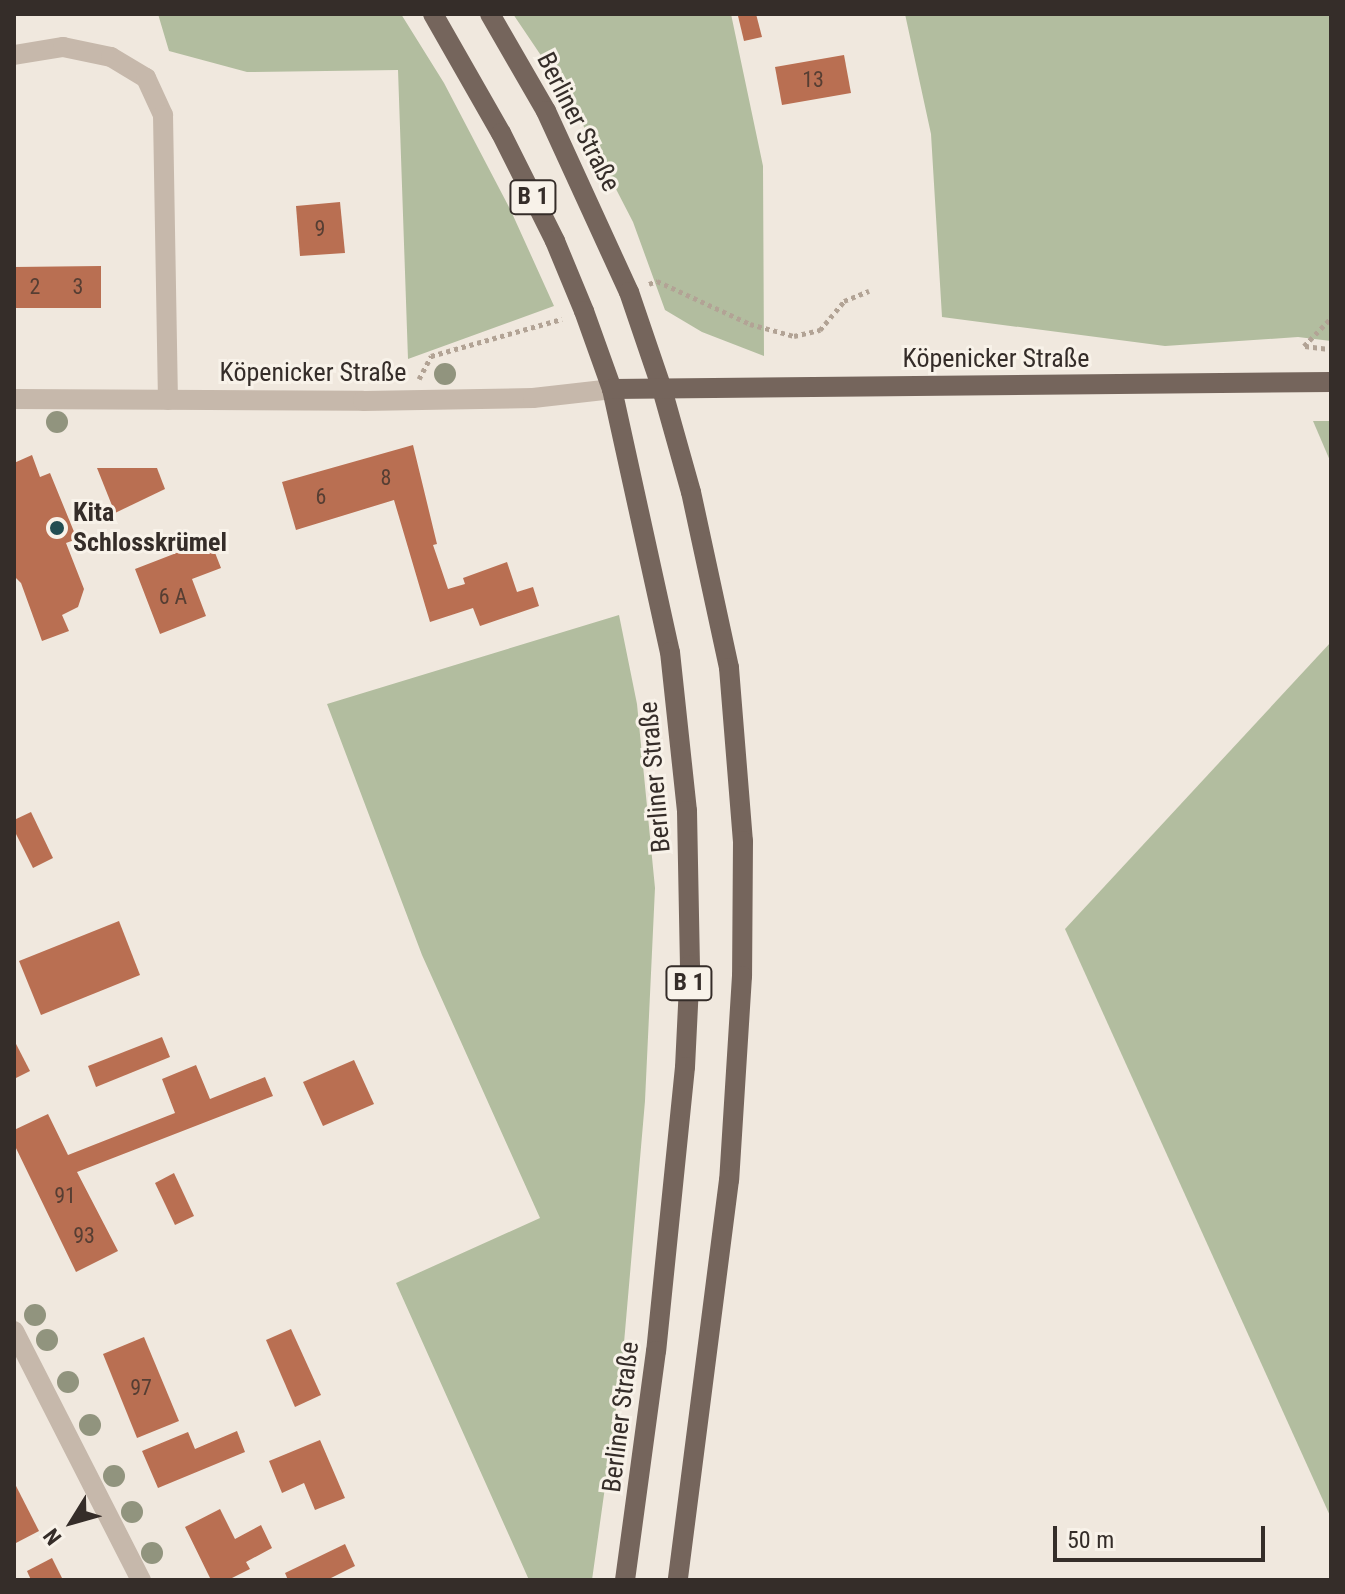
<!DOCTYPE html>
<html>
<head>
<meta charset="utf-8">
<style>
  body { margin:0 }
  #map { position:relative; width:1345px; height:1594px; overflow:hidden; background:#f0e8de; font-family:"Roboto Condensed",sans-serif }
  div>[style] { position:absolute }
  .green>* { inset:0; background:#b2bd9f }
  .building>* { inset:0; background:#b96f52 }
  .path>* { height:5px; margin-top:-2.5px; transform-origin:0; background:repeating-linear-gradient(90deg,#b2a395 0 4px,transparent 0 8px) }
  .minor>* { height:20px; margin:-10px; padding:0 10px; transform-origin:10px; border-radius:10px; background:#c6b8ab }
  .major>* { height:20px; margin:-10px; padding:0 10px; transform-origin:10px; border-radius:10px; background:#75655c }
  .trees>* { width:22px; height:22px; margin:-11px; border-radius:50%; background:#91947e }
  .dots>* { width:22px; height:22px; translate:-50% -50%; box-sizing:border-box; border:4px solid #f8f2e9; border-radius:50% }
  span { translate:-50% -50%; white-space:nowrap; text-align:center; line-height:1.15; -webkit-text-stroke:6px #f8f2e9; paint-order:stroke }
  .number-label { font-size:22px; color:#563e33 }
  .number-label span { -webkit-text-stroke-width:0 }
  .shield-label span { padding:2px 6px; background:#f8f2e9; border:2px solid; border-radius:6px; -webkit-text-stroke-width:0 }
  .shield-label { font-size:24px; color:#352d29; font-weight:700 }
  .street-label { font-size:26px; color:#352d29 }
  .poi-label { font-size:26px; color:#352d29; font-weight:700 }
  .left { translate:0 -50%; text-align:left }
  .frame { position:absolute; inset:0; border:16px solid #352d29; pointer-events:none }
  .north { position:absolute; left:32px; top:1482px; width:80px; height:80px; -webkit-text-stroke:6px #f8f2e9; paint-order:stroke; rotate:233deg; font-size:22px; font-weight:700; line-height:32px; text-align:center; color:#352d29 }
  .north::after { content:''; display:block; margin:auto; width:28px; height:36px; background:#352d29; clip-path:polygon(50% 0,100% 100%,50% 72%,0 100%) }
  .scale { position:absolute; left:1053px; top:1526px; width:212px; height:36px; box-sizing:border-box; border:4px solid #352d29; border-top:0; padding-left:10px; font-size:24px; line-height:28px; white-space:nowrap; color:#352d29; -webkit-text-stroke:6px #f8f2e9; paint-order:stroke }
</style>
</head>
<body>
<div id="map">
  <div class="green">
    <i style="clip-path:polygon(158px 14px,401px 14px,444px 83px,511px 211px,554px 306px,408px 359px,398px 70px,247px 72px,169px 51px)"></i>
    <i style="clip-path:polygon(513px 14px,731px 14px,763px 166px,764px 356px,702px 332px,665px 310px,633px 222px,567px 94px)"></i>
    <i style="clip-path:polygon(905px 14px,1331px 14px,1331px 341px,1298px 337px,1165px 346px,942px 317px,931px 134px)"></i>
    <i style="clip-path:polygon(1313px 421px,1331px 421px,1331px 463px)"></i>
    <i style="clip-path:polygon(619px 615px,637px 704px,655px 888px,645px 1101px,622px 1366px,592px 1580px,529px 1580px,396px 1283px,540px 1218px,422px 955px,327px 704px)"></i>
    <i style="clip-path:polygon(1331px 642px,1331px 1518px,1065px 929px)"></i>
  </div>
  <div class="building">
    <i style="clip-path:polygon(756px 14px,762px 37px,744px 41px,738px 16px)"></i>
    <i style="clip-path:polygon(844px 55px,851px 93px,782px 105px,775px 67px)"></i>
    <i style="clip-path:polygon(340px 202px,345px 253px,300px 256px,296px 206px)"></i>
    <i style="clip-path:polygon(101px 266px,101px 308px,14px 308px,14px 267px)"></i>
    <i style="clip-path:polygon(413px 445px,437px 544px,433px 545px,448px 589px,465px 584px,463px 578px,507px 562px,517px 592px,533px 587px,539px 606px,480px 626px,473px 608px,430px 622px,394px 500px,296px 530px,282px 482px)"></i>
    <i style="clip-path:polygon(32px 455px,40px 477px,50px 473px,77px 539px,66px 543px,84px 589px,78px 607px,62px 615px,69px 631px,42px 641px,21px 583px,14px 576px,14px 463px)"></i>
    <i style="clip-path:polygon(97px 468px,157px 468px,165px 489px,115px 513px)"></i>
    <i style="clip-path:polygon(210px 540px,221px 568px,192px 579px,206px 616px,160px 634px,135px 569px)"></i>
    <i style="clip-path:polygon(31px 812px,53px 858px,33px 868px,14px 830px,14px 820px)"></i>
    <i style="clip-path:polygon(119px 921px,140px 975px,41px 1015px,19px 961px)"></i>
    <i style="clip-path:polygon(162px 1037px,170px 1057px,96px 1087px,88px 1066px)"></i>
    <i style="clip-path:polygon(14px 1040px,30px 1071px,14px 1079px)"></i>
    <i style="clip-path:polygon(354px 1060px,374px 1104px,323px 1126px,303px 1082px)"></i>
    <i style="clip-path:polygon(196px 1065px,210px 1099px,265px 1077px,273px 1096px,77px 1172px,118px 1251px,76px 1272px,14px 1144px,14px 1130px,48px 1114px,68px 1155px,175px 1113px,162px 1079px)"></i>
    <i style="clip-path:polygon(174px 1173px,194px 1216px,175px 1225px,155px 1183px)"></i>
    <i style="clip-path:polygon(291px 1329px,321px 1395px,295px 1407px,266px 1340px)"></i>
    <i style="clip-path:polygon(144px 1337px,179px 1421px,137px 1438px,103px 1354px)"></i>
    <i style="clip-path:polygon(237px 1431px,245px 1452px,158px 1488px,142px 1451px,188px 1432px,195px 1449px)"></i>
    <i style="clip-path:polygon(320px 1440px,345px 1498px,315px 1510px,304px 1483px,282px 1493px,269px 1461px)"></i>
    <i style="clip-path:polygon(14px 1482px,39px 1531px,14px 1544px)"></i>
    <i style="clip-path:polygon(220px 1509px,235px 1539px,261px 1525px,272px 1548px,246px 1562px,250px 1569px,228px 1580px,211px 1580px,185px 1527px)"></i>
    <i style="clip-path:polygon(345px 1544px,355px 1566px,327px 1580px,288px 1580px,285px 1573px)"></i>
    <i style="clip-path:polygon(52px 1558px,63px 1580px,31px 1580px,27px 1571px)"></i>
  </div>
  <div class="path">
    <i style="left:649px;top:284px;width:9px;rotate:-21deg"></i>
    <i style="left:657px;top:281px;width:102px;rotate:24.8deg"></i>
    <i style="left:750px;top:324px;width:46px;rotate:15.3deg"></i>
    <i style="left:794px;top:336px;width:27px;rotate:-13deg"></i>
    <i style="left:820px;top:330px;width:38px;rotate:-50deg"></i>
    <i style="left:844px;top:301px;width:27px;rotate:-22deg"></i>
    <i style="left:1304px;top:346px;width:39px;rotate:-46deg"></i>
    <i style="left:1305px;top:346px;width:26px;rotate:7deg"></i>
    <i style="left:419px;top:379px;width:26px;rotate:-62deg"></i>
    <i style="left:431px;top:356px;width:136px;rotate:-15.8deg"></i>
  </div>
  <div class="minor">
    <i style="left:14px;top:55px;width:50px;rotate:-9.3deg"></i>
    <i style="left:63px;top:47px;width:49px;rotate:11.8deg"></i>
    <i style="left:111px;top:57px;width:41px;rotate:31deg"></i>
    <i style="left:146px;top:78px;width:41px;rotate:65.3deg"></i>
    <i style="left:163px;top:115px;width:285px;rotate:89deg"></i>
    <i style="left:14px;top:399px;width:349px;rotate:0.3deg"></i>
    <i style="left:363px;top:401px;width:170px;rotate:-1deg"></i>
    <i style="left:533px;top:398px;width:80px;rotate:-6.5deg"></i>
    <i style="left:14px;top:1331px;width:280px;rotate:63deg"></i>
  </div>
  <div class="major">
    <i style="left:433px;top:14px;width:137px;rotate:60.3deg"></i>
    <i style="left:501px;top:133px;width:121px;rotate:63.4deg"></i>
    <i style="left:555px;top:241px;width:76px;rotate:67.5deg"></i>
    <i style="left:584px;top:311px;width:83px;rotate:70.3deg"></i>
    <i style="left:612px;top:389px;width:269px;rotate:77.6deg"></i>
    <i style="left:670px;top:652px;width:160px;rotate:83.9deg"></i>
    <i style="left:687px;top:811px;width:154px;rotate:88.9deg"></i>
    <i style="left:690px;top:965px;width:102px;rotate:92.8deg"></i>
    <i style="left:685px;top:1067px;width:285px;rotate:95.8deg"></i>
    <i style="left:656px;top:1351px;width:231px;rotate:97.7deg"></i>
    <i style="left:490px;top:14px;width:112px;rotate:60deg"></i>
    <i style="left:546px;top:111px;width:199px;rotate:65.4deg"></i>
    <i style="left:629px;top:292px;width:102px;rotate:71.2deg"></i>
    <i style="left:662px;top:389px;width:107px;rotate:74.3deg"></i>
    <i style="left:691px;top:492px;width:180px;rotate:77.8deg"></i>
    <i style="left:729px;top:668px;width:174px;rotate:85.4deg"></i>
    <i style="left:743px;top:841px;width:135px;rotate:90.4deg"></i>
    <i style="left:742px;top:976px;width:204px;rotate:93.6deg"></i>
    <i style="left:729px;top:1180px;width:403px;rotate:97.3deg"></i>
    <i style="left:612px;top:389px;width:719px;rotate:-0.56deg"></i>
  </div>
  <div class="trees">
    <i style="left:445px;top:374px"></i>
    <i style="left:57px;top:422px"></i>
    <i style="left:35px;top:1315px"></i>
    <i style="left:47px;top:1340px"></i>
    <i style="left:68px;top:1382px"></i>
    <i style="left:90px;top:1425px"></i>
    <i style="left:114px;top:1476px"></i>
    <i style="left:132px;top:1512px"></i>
    <i style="left:152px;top:1553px"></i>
  </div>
  <div class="dots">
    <i style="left:57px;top:528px;background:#234d52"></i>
  </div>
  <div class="number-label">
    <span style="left:813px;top:80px">13</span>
    <span style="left:320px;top:229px">9</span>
    <span style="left:35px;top:287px">2</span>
    <span style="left:78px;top:287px">3</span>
    <span style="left:386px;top:478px">8</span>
    <span style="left:321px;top:497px">6</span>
    <span style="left:173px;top:597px">6 A</span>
    <span style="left:65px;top:1196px">91</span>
    <span style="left:84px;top:1236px">93</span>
    <span style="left:141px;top:1388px">97</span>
  </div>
  <div class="shield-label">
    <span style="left:533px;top:197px">B 1</span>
    <span style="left:689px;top:983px">B 1</span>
  </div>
  <div class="street-label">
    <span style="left:578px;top:122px;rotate:63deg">Berliner Straße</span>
    <span style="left:996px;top:359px">Köpenicker Straße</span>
    <span style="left:313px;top:373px">Köpenicker Straße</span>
    <span style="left:655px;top:777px;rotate:-95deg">Berliner Straße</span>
    <span style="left:621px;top:1417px;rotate:-83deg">Berliner Straße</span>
  </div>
  <div class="poi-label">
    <span class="left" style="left:73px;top:528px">Kita<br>Schlosskrümel</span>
  </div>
  <div class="frame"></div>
  <div class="north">N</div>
  <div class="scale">50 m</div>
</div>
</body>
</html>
